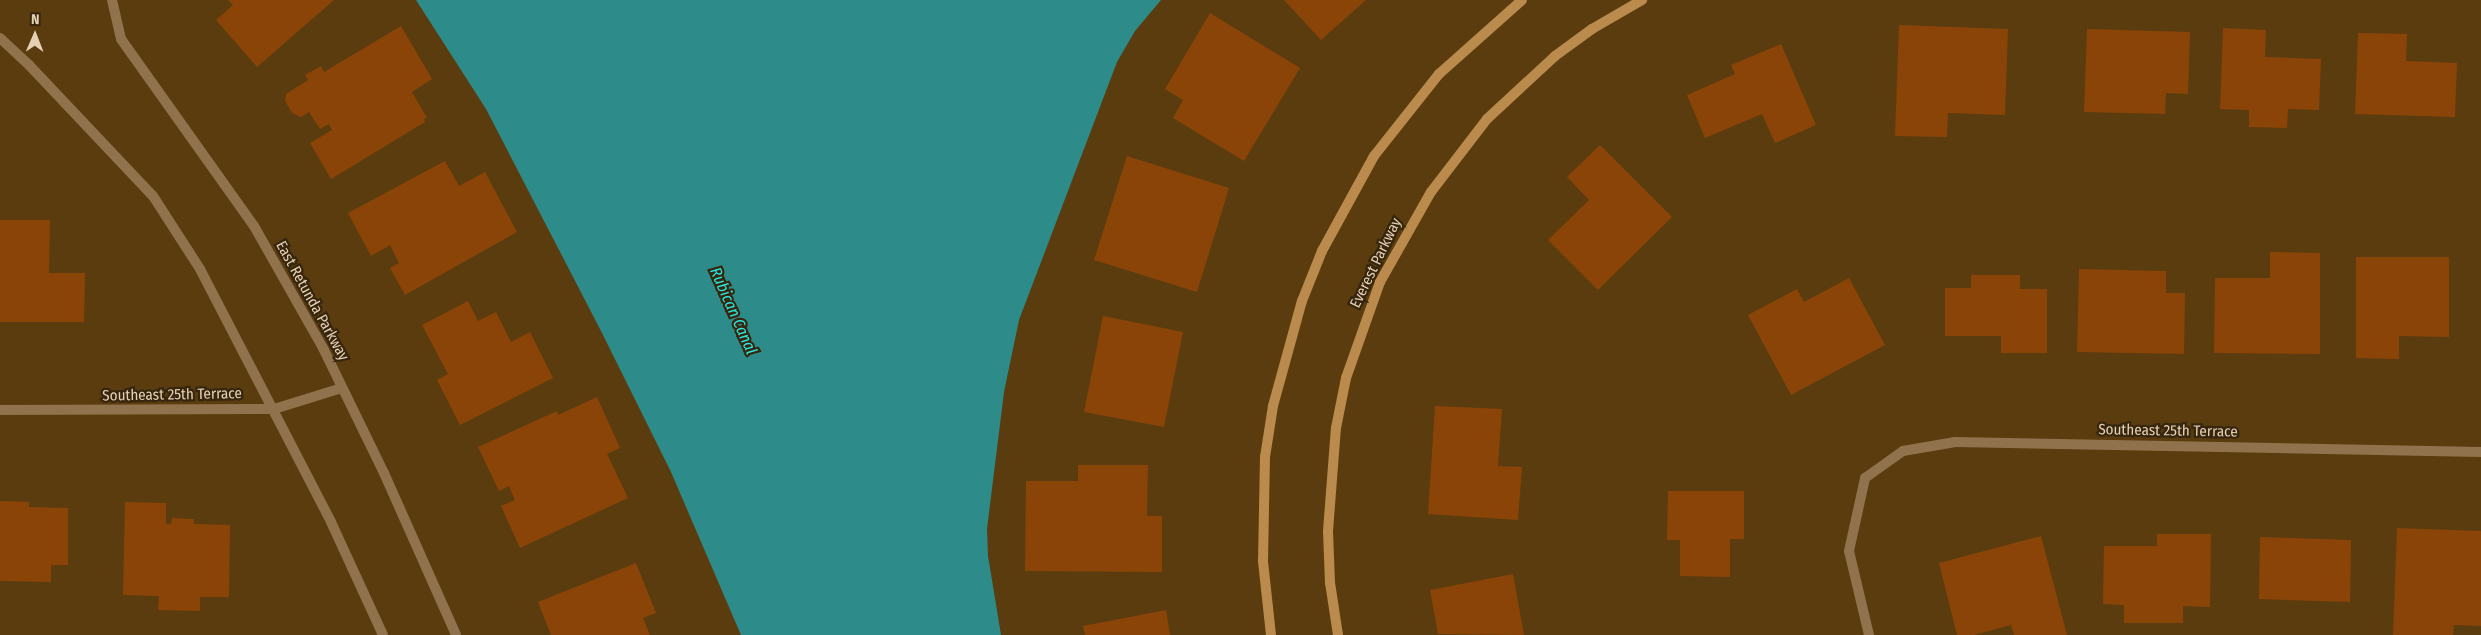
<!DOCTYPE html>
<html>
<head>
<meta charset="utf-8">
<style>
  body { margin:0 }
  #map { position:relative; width:2481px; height:635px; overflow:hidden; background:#5a3c0f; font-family:"Fira Sans Condensed",sans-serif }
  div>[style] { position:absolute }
  .water>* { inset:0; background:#2d8c8a }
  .building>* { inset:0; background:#8b4408 }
  .street>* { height:10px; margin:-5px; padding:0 5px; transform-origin:5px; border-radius:5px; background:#90724c }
  .secondary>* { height:10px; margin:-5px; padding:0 5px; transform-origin:5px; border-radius:5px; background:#ba8b4c }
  span { translate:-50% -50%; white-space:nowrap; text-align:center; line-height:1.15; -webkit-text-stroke:4.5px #37260e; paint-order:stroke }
  .street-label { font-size:15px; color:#e6d0b4 }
  .water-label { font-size:16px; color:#29e9e5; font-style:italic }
  .north { position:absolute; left:10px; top:10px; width:50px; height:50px; -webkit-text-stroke:4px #37260e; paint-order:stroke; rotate:1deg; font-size:14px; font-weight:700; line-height:20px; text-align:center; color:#e6d0b4 }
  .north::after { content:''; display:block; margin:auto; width:18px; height:22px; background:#e6d0b4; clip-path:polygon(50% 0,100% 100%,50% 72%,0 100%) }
</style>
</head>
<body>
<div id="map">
  <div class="water">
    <i style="clip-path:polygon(416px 0,1161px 0,1135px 31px,1117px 62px,1019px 320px,1004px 392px,987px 529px,988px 556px,1001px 635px,741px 635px,671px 472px,601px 331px,486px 109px)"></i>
  </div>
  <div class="building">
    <i style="clip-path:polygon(228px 0,334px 0,257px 67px,216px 20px,233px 5px)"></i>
    <i style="clip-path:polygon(1284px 0,1366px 0,1321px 40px)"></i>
    <i style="clip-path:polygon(1210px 13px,1300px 68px,1244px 161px,1173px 118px,1183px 100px,1165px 89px)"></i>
    <i style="clip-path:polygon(1899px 25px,2008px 29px,2005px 115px,1948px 113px,1947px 137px,1895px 136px)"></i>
    <i style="clip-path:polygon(401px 26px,432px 79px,412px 92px,427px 118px,424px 119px,425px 122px,331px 179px,310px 143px,332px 130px,329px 124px,320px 129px,309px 112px,301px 117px,292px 113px,285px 101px,286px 94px,308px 80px,305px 75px,321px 66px,324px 72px)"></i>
    <i style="clip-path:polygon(2223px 28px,2266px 30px,2265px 57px,2321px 59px,2319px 110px,2288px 109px,2287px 128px,2249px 127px,2249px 110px,2220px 109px)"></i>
    <i style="clip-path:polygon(2087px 29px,2190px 32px,2188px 94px,2166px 93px,2165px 114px,2084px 112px)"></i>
    <i style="clip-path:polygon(2358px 33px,2407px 34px,2406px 61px,2457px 63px,2455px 117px,2355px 114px)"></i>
    <i style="clip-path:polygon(1781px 44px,1816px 125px,1775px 143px,1762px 114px,1705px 138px,1687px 95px,1735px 74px,1731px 65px)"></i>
    <i style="clip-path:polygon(1600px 145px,1672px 217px,1598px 290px,1548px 240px,1589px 200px,1567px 177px)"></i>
    <i style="clip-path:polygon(1127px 156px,1229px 188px,1197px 292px,1094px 260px)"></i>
    <i style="clip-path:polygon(445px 161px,459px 186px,485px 172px,517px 232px,405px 295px,390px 268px,399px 263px,390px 245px,371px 256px,348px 213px)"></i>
    <i style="clip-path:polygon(0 220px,50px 220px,49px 273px,85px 273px,84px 322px,0 322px)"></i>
    <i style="clip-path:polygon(2270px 252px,2320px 253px,2320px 354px,2214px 353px,2215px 278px,2270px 278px)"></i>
    <i style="clip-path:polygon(2356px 257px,2449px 257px,2449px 337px,2399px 336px,2399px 359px,2356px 358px)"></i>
    <i style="clip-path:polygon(2079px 269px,2166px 271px,2166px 293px,2185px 293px,2184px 354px,2077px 352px)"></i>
    <i style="clip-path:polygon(1971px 275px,2020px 275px,2020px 289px,2047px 289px,2047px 353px,2001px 353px,2001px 336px,1945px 336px,1945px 288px,1971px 288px)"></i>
    <i style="clip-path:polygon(1849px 278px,1885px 345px,1791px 395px,1748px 315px,1797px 289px,1804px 302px)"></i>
    <i style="clip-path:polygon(468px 301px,478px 321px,496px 312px,511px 342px,530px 332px,553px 378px,460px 425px,437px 380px,448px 374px,422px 325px)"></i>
    <i style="clip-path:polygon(1103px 316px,1183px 332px,1164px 427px,1084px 412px)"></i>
    <i style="clip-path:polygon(597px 397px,620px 448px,607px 454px,628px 498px,520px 548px,501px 506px,515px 500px,509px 486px,499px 491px,478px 447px,557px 411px,558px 415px)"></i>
    <i style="clip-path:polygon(1435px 406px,1502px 409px,1498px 466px,1522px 467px,1518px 520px,1428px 514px)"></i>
    <i style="clip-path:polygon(1078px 465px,1148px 465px,1147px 516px,1162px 516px,1162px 572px,1025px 571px,1026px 481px,1078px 481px)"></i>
    <i style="clip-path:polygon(1668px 491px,1744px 491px,1744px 539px,1730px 539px,1730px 577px,1680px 576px,1680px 540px,1667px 540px)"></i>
    <i style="clip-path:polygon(0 501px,29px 502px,29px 507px,68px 508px,68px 565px,51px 565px,51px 582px,0 581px)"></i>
    <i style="clip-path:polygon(125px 502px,166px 503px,166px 524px,171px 524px,172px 518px,194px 519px,194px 524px,230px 525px,229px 597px,200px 597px,200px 611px,158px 610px,159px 596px,123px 595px)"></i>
    <i style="clip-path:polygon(2397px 528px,2481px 531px,2481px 626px,2454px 625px,2453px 635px,2393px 635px)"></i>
    <i style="clip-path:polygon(2157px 534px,2211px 534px,2210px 607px,2183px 606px,2183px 623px,2124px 623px,2124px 605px,2103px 604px,2104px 546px,2157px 546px)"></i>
    <i style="clip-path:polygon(2041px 536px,2067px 635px,2014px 635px,2011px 625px,1974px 635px,1957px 635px,1939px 563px)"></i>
    <i style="clip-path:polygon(2260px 537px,2351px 540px,2350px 602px,2259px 599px)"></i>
    <i style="clip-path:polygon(636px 563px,656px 613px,643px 618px,650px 635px,551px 635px,538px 602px)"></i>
    <i style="clip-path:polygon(1513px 574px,1524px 635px,1438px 634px,1430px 590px)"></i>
    <i style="clip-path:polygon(1166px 610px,1170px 635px,1085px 635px,1083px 626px)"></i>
  </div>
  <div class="street">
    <i style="left:112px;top:0;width:40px;rotate:77deg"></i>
    <i style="left:121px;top:39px;width:229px;rotate:54.6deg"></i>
    <i style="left:254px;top:226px;width:140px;rotate:60.5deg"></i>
    <i style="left:323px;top:348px;width:139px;rotate:64deg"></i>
    <i style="left:384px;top:473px;width:177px;rotate:66deg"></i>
    <i style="left:0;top:38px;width:40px;rotate:43deg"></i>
    <i style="left:29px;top:65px;width:180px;rotate:46.6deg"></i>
    <i style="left:153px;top:196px;width:87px;rotate:57.2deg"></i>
    <i style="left:200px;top:269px;width:285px;rotate:62.6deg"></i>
    <i style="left:331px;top:522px;width:124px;rotate:65.3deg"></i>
    <i style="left:0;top:410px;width:274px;rotate:-0.2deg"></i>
    <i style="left:274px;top:409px;width:71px;rotate:-17.2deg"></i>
    <i style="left:1869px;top:635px;width:86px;rotate:-103.4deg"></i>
    <i style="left:1849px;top:551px;width:75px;rotate:-77.6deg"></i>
    <i style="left:1865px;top:478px;width:47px;rotate:-35.4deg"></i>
    <i style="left:1903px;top:451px;width:53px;rotate:-9.8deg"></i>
    <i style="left:1955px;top:442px;width:526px;rotate:1.09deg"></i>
  </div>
  <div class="secondary">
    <i style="left:1271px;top:635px;width:74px;rotate:-96.2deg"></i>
    <i style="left:1263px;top:561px;width:104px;rotate:-88.9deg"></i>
    <i style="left:1265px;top:457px;width:52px;rotate:-81.1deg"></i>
    <i style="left:1273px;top:406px;width:109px;rotate:-74.6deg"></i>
    <i style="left:1302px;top:301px;width:54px;rotate:-68.2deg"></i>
    <i style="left:1322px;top:251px;width:108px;rotate:-61.3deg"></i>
    <i style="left:1374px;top:156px;width:105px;rotate:-51.6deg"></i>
    <i style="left:1439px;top:74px;width:111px;rotate:-41.7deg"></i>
    <i style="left:1338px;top:635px;width:53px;rotate:-98.7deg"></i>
    <i style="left:1330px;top:583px;width:52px;rotate:-92.2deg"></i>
    <i style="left:1328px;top:531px;width:103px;rotate:-85.6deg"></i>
    <i style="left:1336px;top:428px;width:51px;rotate:-78.7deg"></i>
    <i style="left:1346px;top:378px;width:102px;rotate:-70.5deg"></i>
    <i style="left:1380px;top:282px;width:103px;rotate:-60.5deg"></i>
    <i style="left:1431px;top:192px;width:92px;rotate:-52.5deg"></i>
    <i style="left:1487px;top:119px;width:93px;rotate:-42.8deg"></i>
    <i style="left:1555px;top:56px;width:46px;rotate:-36.1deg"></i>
    <i style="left:1592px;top:29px;width:58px;rotate:-30.1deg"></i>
  </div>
  <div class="street-label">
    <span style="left:1376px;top:263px;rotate:-64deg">Everest Parkway</span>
    <span style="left:312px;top:301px;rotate:61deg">East Retunda Parkway</span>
    <span style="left:172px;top:395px;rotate:-1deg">Southeast 25th Terrace</span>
    <span style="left:2168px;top:431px;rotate:1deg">Southeast 25th Terrace</span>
  </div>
  <div class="water-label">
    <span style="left:733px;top:311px;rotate:66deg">Rubican Canal</span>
  </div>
  <div class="north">N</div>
</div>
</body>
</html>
